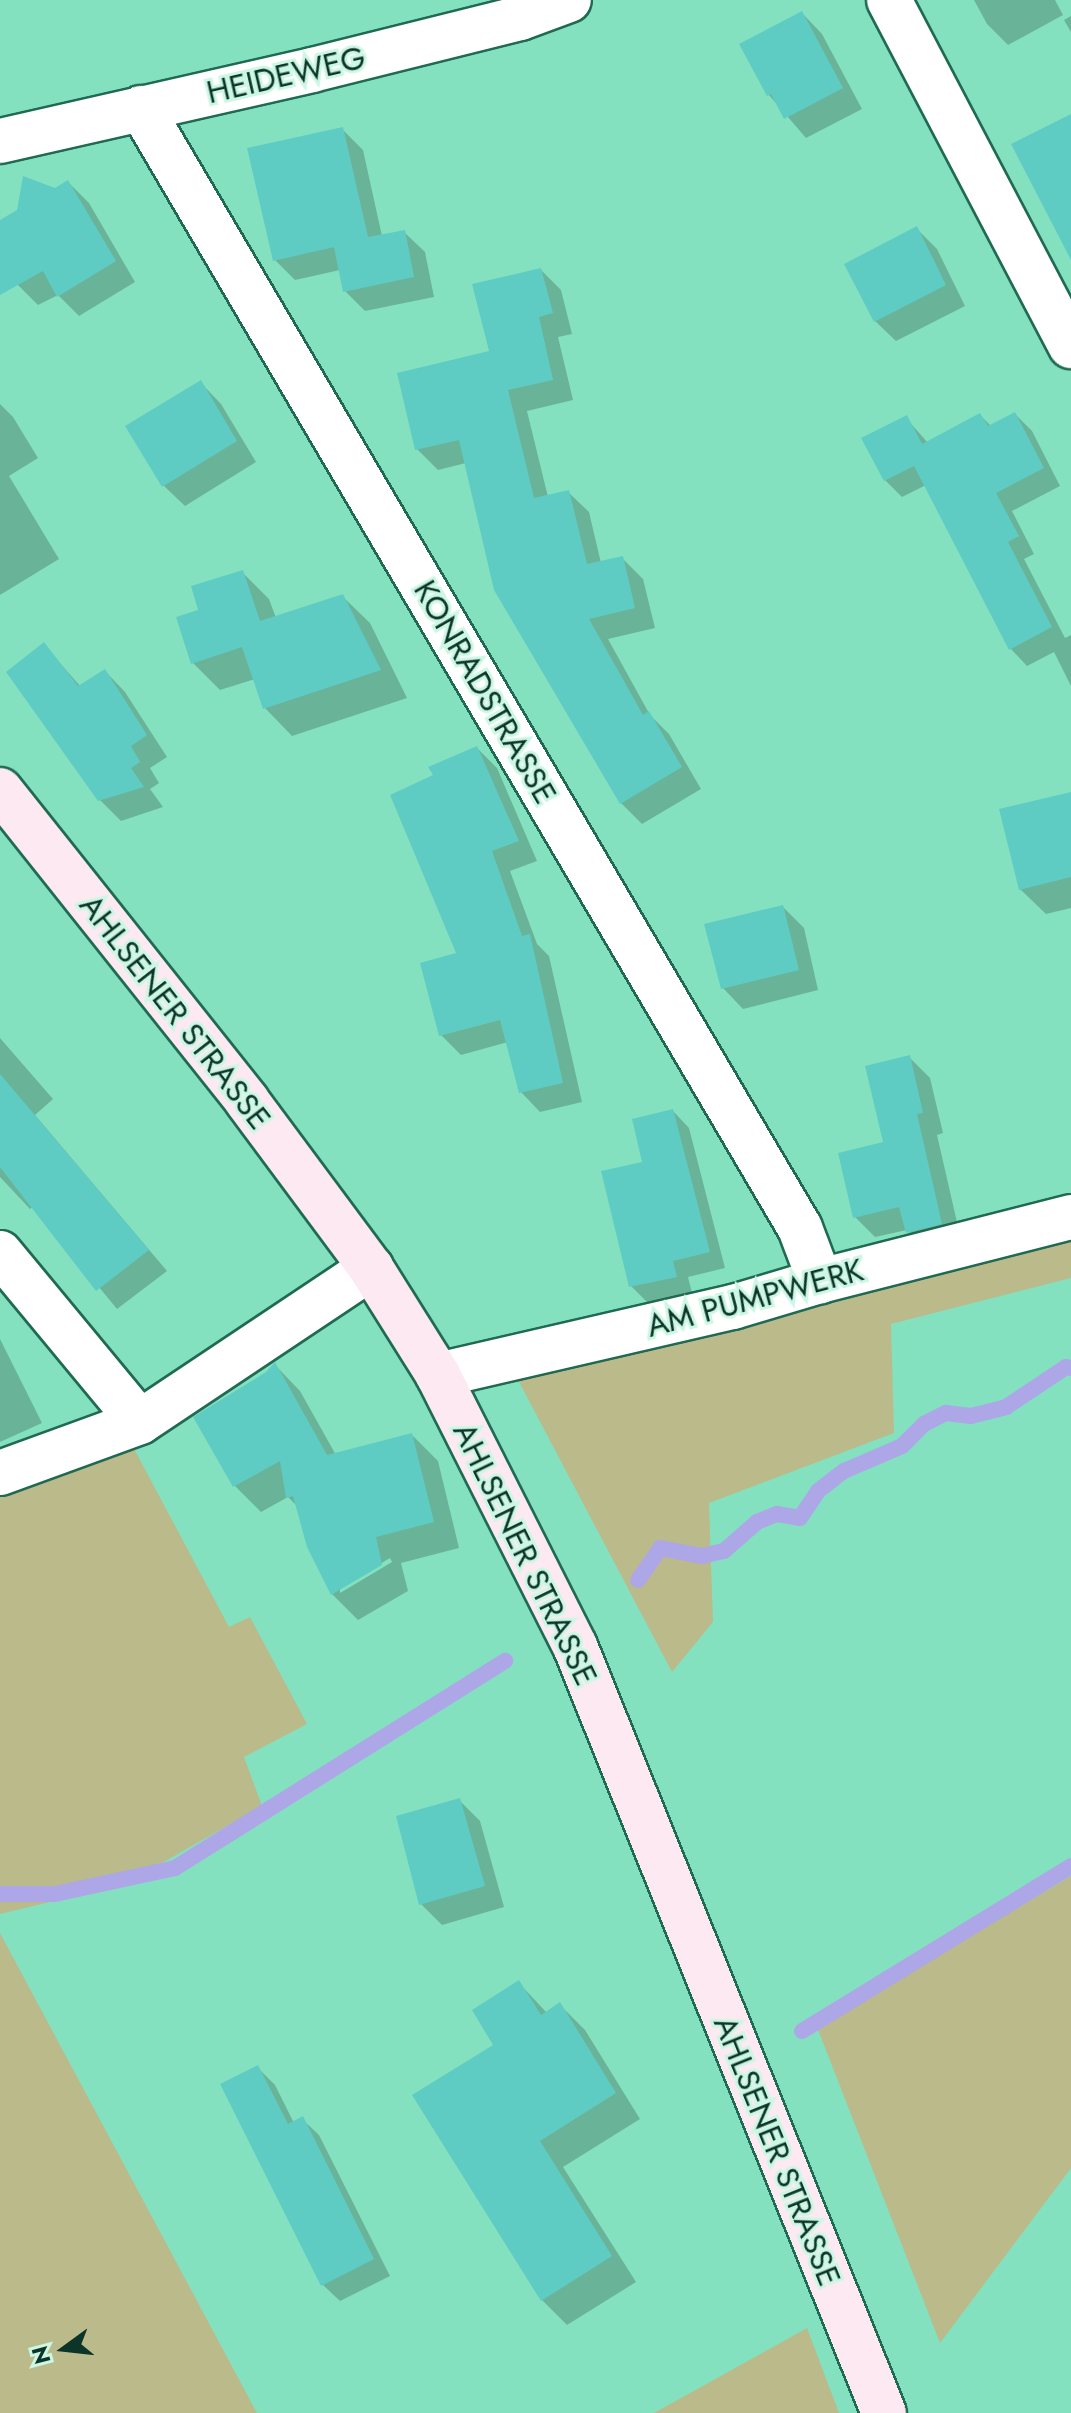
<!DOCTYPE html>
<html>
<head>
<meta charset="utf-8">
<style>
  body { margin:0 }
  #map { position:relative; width:1071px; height:2413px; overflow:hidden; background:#84e1bf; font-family:Jost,sans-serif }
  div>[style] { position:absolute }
  .green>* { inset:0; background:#baba8b }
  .shadow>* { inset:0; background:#0003 }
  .stream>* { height:16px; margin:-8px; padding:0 8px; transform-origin:8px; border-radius:8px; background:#ada7e8 }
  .building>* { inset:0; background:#5fccc4 }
  .roads { filter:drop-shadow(2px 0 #206a53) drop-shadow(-2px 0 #206a53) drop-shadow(0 2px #206a53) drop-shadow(0 -2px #206a53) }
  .minor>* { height:44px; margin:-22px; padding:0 22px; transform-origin:22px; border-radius:22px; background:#fff }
  .secondary>* { height:44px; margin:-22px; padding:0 22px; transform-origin:22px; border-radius:22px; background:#fce9f2 }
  span { translate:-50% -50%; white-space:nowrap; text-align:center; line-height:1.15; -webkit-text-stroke:6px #ccf7e5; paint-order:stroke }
  .street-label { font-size:32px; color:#0c3428 }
  .north { position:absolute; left:24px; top:2309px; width:80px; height:80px; -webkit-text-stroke:6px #ccf7e5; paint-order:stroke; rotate:255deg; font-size:22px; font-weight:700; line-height:32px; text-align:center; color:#0c3428 }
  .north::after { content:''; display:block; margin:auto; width:28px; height:36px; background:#0c3428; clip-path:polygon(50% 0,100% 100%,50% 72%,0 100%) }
</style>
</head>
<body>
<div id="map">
  <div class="green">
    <i style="clip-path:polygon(1071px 1234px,1071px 1278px,891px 1324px,894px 1433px,709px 1503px,713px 1622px,672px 1672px,517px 1378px)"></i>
    <i style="clip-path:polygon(132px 1445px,229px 1627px,250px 1617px,307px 1724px,244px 1757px,262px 1806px,125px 1884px,0 1914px,0 1492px)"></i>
    <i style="clip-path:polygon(1071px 1876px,1071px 2168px,940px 2343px,817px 2027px)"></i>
    <i style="clip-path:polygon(0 1933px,257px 2413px,0 2413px)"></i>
    <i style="clip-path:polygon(807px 2328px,839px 2413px,654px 2413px)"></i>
  </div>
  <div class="shadow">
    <i style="clip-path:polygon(974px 0,1055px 0,1063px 15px,1008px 45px,987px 24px)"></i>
    <i style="clip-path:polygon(802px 13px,822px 34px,862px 109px,806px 138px,769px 95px,742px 45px)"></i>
    <i style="clip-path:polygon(1071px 16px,1071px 32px,1064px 20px)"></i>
    <i style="clip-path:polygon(343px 130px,363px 150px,382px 236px,404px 232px,425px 252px,434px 297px,365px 311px,345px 291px,340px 270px,295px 280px,275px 260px)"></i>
    <i style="clip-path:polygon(68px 182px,89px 203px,135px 282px,79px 316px,58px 295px,38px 305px,18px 285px,0 254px,0 223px)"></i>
    <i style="clip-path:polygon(917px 229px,937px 249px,965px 306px,896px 341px,875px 321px)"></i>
    <i style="clip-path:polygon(541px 270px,561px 290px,572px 334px,558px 337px,573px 400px,527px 411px,548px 497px,568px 492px,589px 512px,601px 563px,622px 558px,643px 579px,655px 628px,608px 639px,650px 715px,669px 734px,701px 789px,642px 824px,621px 803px,466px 463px,438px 470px,417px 449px,491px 353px)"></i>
    <i style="clip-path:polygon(201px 383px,221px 404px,256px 462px,185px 506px,164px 486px)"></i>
    <i style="clip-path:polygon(0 404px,13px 417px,38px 458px,9px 476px,59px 559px,0 595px)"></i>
    <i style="clip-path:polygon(1015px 414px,1032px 431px,1060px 486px,1012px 511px,1034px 554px,1024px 559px,1065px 638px,1071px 635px,1071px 686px,1054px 652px,1027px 666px,1010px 648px,926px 485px,902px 497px,885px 480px,906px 418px,928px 443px,980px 415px,991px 426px)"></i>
    <i style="clip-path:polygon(242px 572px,269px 599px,276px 618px,342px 596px,370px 623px,407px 698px,292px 736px,265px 708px,255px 679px,220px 690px,193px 663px,200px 611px)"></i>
    <i style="clip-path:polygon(44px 645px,81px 687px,105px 671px,125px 692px,167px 757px,150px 768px,159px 783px,150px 789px,163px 807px,121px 821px,100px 800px)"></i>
    <i style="clip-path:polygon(477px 748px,497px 768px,537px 861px,510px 871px,537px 944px,549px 956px,582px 1102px,540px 1112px,521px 1092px,508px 1042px,461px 1055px,441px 1035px,459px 955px,435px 776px)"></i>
    <i style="clip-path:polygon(1071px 794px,1071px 908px,1046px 914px,1020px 889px)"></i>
    <i style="clip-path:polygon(783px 907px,804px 928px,818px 990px,743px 1009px,723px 988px)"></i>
    <i style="clip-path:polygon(0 1038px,53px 1099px,35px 1115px,167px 1271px,117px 1309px,33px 1207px,30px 1209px,0 1177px)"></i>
    <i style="clip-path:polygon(909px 1057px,930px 1078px,943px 1133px,937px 1135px,962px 1244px,928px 1253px,907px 1230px,875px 1237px,855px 1217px,886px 1143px)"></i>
    <i style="clip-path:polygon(673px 1111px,689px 1128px,725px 1268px,688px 1277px,692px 1293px,647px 1302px,631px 1286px)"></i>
    <i style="clip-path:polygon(0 1339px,42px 1423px,0 1442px)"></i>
    <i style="clip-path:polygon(evenodd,275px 1365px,300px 1391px,336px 1455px,412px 1435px,438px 1461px,459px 1548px,401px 1563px,408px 1591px,358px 1620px,332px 1594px,309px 1547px,299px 1508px,288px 1497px,261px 1512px,235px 1486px,267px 1373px,275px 1365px,390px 1558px,392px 1562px,340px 1593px,340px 1588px,390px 1558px)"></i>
    <i style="clip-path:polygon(460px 1801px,480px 1821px,504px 1907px,442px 1925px,421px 1904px)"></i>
    <i style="clip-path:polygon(519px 1983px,547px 2013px,560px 2005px,585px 2030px,640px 2119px,563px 2167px,636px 2282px,567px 2325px,542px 2300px,496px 2045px)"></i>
    <i style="clip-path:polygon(258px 2068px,275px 2085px,294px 2123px,302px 2119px,319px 2135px,390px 2276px,340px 2301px,323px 2285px)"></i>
  </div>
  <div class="stream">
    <i style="left:638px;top:1580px;width:39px;rotate:-55deg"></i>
    <i style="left:660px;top:1548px;width:43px;rotate:10.8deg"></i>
    <i style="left:702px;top:1556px;width:23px;rotate:-13deg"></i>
    <i style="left:724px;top:1551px;width:44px;rotate:-41.3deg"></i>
    <i style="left:757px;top:1522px;width:22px;rotate:-22deg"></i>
    <i style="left:777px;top:1514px;width:23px;rotate:10deg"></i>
    <i style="left:800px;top:1518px;width:32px;rotate:-56deg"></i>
    <i style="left:818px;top:1491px;width:33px;rotate:-38deg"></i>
    <i style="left:844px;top:1471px;width:63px;rotate:-23.3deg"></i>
    <i style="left:902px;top:1446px;width:31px;rotate:-45deg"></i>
    <i style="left:924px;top:1424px;width:25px;rotate:-27deg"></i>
    <i style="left:946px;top:1413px;width:25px;rotate:7deg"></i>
    <i style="left:971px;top:1416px;width:36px;rotate:-14deg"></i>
    <i style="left:1006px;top:1407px;width:72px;rotate:-33.7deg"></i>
    <i style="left:1066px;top:1367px;width:5px;rotate:11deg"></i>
    <i style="left:0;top:1894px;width:55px"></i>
    <i style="left:55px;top:1894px;width:123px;rotate:-12.2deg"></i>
    <i style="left:175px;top:1868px;width:390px;rotate:-32.1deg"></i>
    <i style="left:802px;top:2031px;width:316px;rotate:-31.5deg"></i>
  </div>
  <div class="building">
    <i style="clip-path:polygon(802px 11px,843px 88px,784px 119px,771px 94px,767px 96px,739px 44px)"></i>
    <i style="clip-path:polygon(1071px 114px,1071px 260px,1011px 144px)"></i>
    <i style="clip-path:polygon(343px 127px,368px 237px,405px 230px,414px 277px,343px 292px,334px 247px,273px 261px,247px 148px)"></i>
    <i style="clip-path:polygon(23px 176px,55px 188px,68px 180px,116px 261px,57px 297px,43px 271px,0 295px,0 220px,17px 210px)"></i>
    <i style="clip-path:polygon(917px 226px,946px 285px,874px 322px,844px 264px)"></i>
    <i style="clip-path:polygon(541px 268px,553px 313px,539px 317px,553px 380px,508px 390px,534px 498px,569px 490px,587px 564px,623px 556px,635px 608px,589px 619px,643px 715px,649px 711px,682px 767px,620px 804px,494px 590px,459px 440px,415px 450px,397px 373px,489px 351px,472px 284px)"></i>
    <i style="clip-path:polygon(201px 380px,237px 441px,162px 487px,125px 426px)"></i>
    <i style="clip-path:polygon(1015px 412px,1044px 468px,996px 493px,1019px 536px,1008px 542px,1052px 627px,1009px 650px,914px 466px,884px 481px,861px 438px,907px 415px,922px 444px,980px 413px,988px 426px)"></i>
    <i style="clip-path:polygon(243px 570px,260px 621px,343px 594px,381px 670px,263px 709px,242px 647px,191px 664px,176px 617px,198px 610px,191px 586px)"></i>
    <i style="clip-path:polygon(44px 642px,78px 686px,105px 669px,147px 735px,131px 746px,140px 762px,131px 768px,144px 787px,98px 801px,6px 672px)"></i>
    <i style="clip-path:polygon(477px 746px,519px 841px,492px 851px,522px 936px,530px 934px,563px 1083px,519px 1093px,500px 1020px,439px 1036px,420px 963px,456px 953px,390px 795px,433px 775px,428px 767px)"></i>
    <i style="clip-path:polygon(1071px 792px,1071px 877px,1019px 890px,999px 809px)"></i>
    <i style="clip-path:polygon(783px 905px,799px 970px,721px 989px,704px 924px)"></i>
    <i style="clip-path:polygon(910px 1055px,923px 1113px,917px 1114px,942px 1224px,906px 1233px,899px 1207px,853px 1218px,838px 1153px,883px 1142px,865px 1066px)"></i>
    <i style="clip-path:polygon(0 1074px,149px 1250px,96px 1291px,0 1167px)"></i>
    <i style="clip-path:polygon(673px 1109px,710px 1252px,673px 1261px,677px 1277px,629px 1287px,601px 1171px,642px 1162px,632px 1119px)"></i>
    <i style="clip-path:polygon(275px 1362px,327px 1455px,412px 1433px,434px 1522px,376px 1537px,382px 1565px,331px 1595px,307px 1547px,293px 1496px,286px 1498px,280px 1461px,233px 1487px,193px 1417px,266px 1372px)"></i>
    <i style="clip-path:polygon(460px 1798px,485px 1886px,419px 1905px,396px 1816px)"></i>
    <i style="clip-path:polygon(519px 1980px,541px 2015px,560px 2002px,616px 2093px,540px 2141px,612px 2256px,541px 2301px,412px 2095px,493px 2045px,472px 2010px)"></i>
    <i style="clip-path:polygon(258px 2065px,288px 2124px,303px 2116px,374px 2259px,321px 2286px,220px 2084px)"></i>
  </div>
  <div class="roads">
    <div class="minor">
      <i style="left:889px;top:0;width:391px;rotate:62.3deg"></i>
      <i style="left:141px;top:108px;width:1299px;rotate:59.53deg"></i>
      <i style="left:800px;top:1228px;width:57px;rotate:69.3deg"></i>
      <i style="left:0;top:141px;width:320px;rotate:-12.8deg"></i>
      <i style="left:312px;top:70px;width:214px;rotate:-14deg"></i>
      <i style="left:520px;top:18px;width:52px;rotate:-20.2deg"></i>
      <i style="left:0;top:1253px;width:219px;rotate:50.4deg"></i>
      <i style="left:438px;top:1375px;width:303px;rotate:-13deg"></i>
      <i style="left:733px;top:1307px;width:91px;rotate:-16.6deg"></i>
      <i style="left:820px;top:1281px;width:259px;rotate:-14.3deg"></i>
      <i style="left:0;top:1473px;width:149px;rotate:-20deg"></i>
      <i style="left:140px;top:1422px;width:278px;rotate:-33.7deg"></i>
    </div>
    <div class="secondary">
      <i style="left:0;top:790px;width:397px;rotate:51.5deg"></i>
      <i style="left:247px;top:1101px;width:208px;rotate:53.4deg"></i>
      <i style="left:371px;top:1268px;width:126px;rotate:57.9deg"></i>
      <i style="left:438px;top:1375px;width:304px;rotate:63.2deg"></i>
      <i style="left:575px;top:1646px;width:827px;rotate:68.06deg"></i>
    </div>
  </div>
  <div class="street-label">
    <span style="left:286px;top:75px;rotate:-13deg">HEIDEWEG</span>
    <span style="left:485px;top:692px;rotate:60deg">KONRADSTRASSE</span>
    <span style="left:175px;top:1012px;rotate:52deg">AHLSENER STRASSE</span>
    <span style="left:755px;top:1298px;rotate:-15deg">AM PUMPWERK</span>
    <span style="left:525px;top:1554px;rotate:64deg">AHLSENER STRASSE</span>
    <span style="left:777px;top:2151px;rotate:68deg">AHLSENER STRASSE</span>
  </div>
  <div class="north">N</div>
</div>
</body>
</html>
